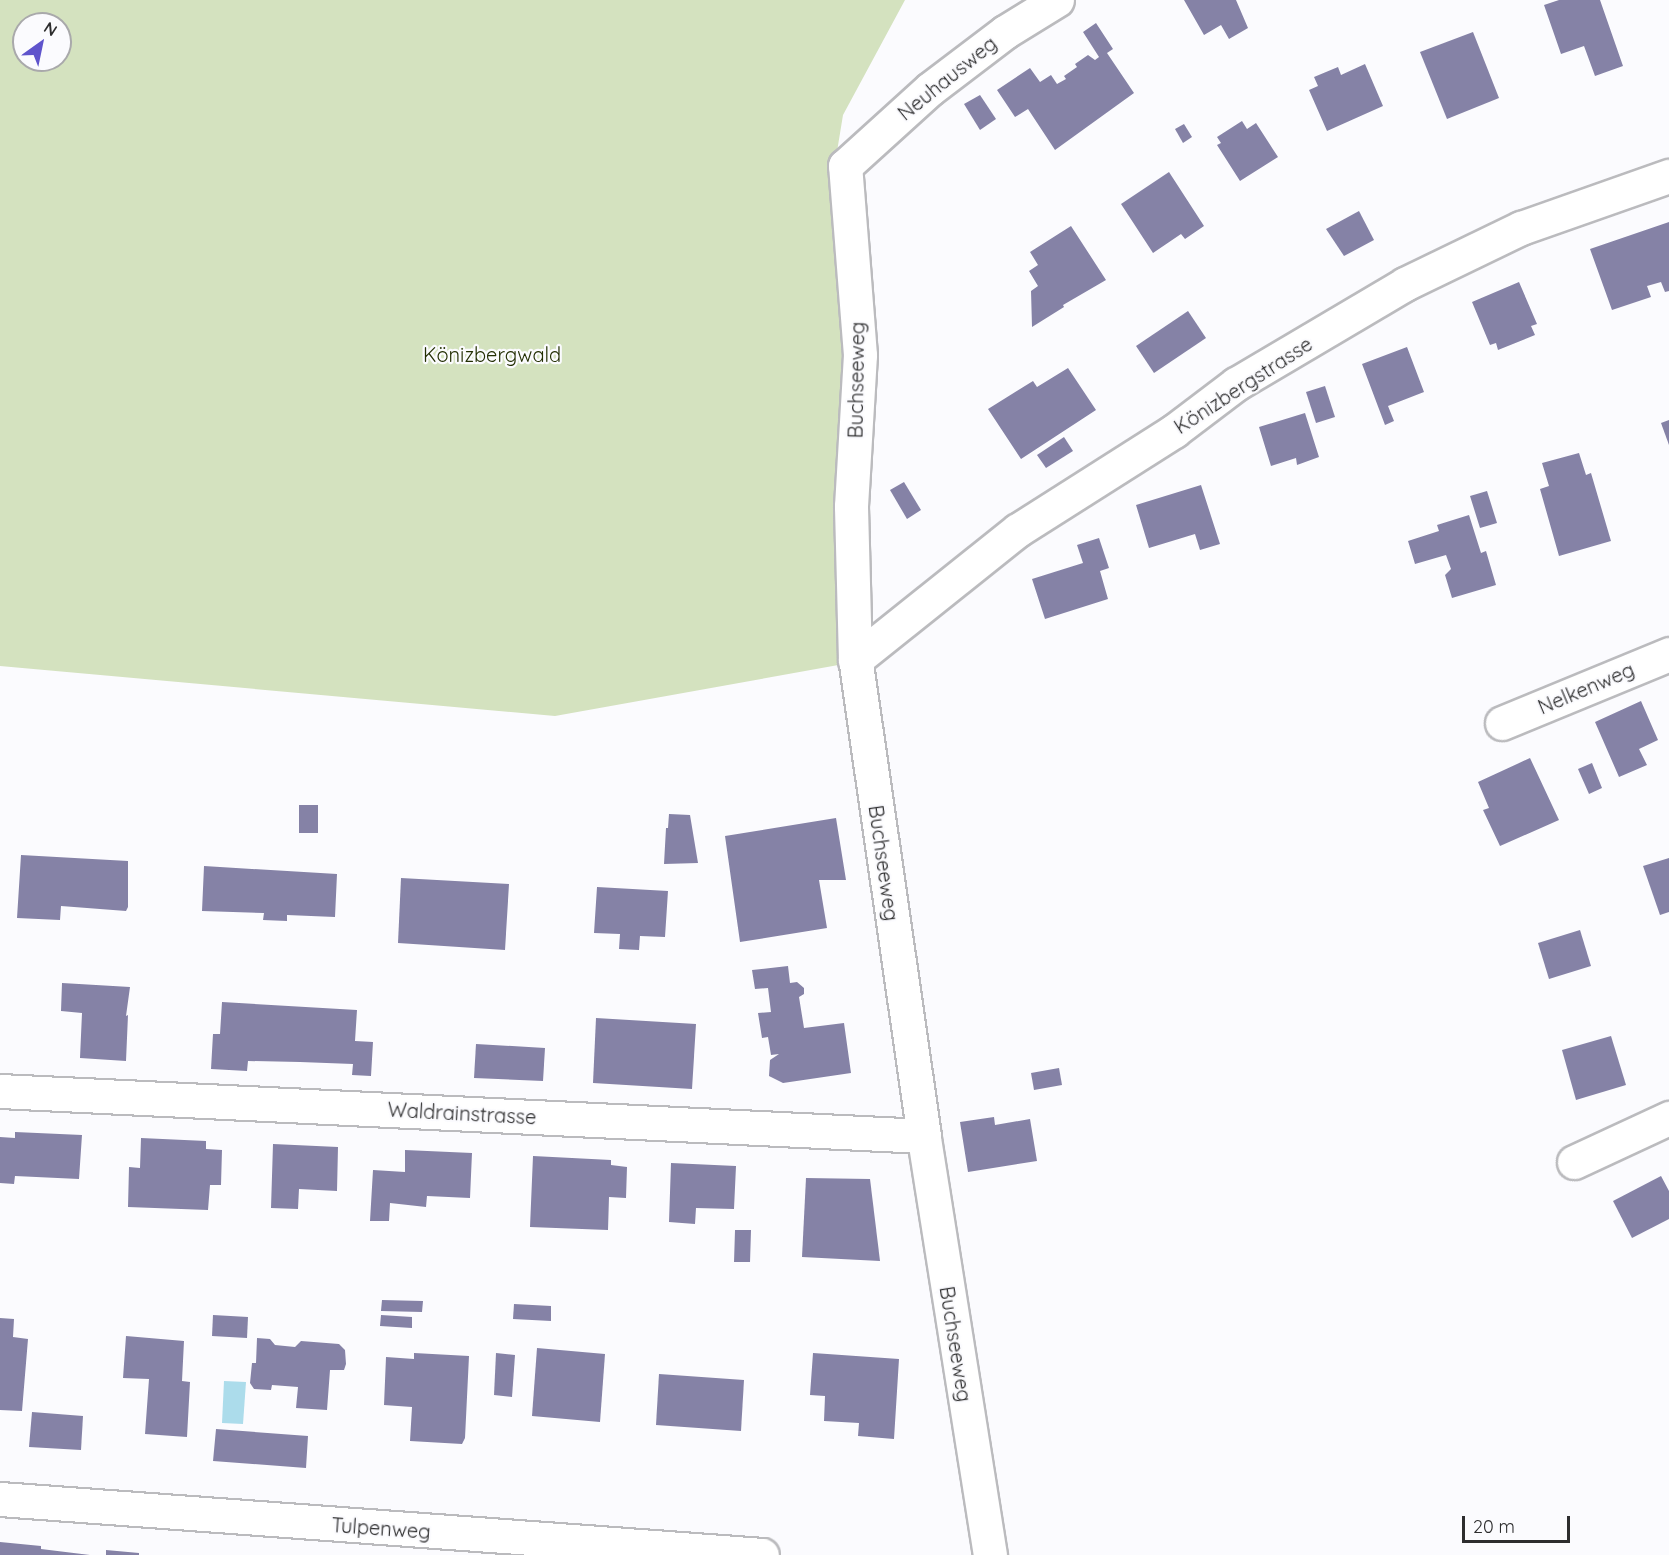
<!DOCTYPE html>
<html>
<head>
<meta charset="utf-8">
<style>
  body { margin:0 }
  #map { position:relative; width:1669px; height:1555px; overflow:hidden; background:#fbfbfe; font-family:Quicksand,sans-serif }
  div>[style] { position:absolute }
  .green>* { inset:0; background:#d4e2bf }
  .water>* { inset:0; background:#acdceb }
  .building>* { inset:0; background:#8582a6 }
  .roads { filter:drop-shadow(2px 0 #bbbbbe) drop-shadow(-2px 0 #bbbbbe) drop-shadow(0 2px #bbbbbe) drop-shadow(0 -2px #bbbbbe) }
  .minor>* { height:33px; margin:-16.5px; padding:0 16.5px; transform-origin:16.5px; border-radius:16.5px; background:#fff }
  span { translate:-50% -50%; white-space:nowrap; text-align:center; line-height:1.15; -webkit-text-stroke:4.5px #fbfbfe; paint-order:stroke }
  .street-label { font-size:20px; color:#2d2d2e }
  .park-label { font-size:20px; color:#232f03 }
  .north { position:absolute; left:12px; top:12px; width:60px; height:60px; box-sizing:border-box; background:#fbfbfe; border:2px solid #a9a9ab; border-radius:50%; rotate:33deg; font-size:16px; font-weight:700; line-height:24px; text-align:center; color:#2d2d2e }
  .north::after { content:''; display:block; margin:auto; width:21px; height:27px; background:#5f54cc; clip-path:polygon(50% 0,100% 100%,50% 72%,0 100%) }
  .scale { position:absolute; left:1462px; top:1516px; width:108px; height:27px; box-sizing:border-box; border:3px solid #2d2d2e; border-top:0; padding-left:8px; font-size:18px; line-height:21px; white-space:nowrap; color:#2d2d2e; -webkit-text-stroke:4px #fbfbfe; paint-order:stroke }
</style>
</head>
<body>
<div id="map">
  <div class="green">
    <i style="clip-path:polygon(evenodd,0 0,905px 0,843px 115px,833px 176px,850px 346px,855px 662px,555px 716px,0 666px,0 0,24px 24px,60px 24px,60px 60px,24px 60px,24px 24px)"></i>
  </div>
  <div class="water">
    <i style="clip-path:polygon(224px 1381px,246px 1382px,243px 1424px,222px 1423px)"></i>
  </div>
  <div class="building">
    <i style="clip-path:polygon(1184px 0,1236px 0,1248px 28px,1229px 39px,1221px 25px,1204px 35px)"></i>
    <i style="clip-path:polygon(1559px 0,1600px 0,1623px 66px,1595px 76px,1584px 46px,1561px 54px,1544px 5px)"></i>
    <i style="clip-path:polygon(1096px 23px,1113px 49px,1107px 53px,1134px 93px,1055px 150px,1028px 109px,1015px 117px,997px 90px,1030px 68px,1040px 82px,1051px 75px,1057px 84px,1066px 79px,1064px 76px,1077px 67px,1075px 64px,1088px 55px,1095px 60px,1099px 57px,1083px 32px)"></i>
    <i style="clip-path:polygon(1473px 32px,1499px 98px,1447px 119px,1420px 52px)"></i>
    <i style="clip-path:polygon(1365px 64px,1383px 106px,1327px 131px,1309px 90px,1318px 86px,1314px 77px,1338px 67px,1341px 75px)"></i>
    <i style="clip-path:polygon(980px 95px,996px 119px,980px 130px,964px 104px)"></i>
    <i style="clip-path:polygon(1242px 121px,1247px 129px,1256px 123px,1278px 157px,1240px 181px,1217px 145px,1221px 143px,1217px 137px)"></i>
    <i style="clip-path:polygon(1184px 124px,1192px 137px,1183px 143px,1175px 129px)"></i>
    <i style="clip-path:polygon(1169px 172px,1204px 226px,1185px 239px,1181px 234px,1153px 253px,1121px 204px)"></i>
    <i style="clip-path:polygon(1359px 211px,1374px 240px,1344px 256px,1326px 229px)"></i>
    <i style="clip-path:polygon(1669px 222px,1669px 291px,1665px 292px,1661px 282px,1647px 286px,1651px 297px,1612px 310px,1590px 249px)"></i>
    <i style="clip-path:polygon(1071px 226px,1106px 280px,1063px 305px,1064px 307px,1032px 327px,1031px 291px,1038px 286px,1029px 271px,1038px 265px,1030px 252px)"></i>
    <i style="clip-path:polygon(1519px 282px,1537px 324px,1531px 326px,1535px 335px,1498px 350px,1496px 343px,1490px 345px,1472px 302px)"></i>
    <i style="clip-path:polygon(1188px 311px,1206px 338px,1154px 373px,1136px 346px)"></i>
    <i style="clip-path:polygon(1407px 347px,1424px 392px,1388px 406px,1394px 421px,1385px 425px,1362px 364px)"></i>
    <i style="clip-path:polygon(1068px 368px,1096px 410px,1021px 459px,988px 409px,1033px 381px,1037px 387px)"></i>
    <i style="clip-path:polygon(1325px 386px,1335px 417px,1316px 423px,1306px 392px)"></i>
    <i style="clip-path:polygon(1305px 413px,1319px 457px,1297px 465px,1296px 458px,1271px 466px,1259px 427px)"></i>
    <i style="clip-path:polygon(1669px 420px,1669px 445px,1661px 423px)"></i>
    <i style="clip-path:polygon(1064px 437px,1073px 451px,1046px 468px,1037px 455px)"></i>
    <i style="clip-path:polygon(1579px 453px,1586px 475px,1591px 473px,1611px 541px,1559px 556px,1540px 489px,1549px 486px,1542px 463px)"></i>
    <i style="clip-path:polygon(904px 482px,921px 510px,907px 519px,890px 490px)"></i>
    <i style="clip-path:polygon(1201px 485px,1220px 544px,1200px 550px,1195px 534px,1149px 548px,1136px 505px)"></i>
    <i style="clip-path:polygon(1487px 491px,1497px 523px,1480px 528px,1470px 496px)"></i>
    <i style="clip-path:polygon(1469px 515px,1481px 553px,1486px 551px,1496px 585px,1452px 598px,1445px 575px,1451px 569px,1446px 555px,1415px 564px,1408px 541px,1439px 531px,1437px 525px)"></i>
    <i style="clip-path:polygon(1099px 538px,1109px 568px,1100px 571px,1108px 599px,1045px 619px,1032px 579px,1083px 563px,1077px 545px)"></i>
    <i style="clip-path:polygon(1641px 701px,1658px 740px,1639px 749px,1647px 765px,1619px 777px,1595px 722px)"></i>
    <i style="clip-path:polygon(1530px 758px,1559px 820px,1500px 846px,1483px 810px,1489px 808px,1478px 782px)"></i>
    <i style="clip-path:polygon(1592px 763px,1602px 788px,1589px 794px,1578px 769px)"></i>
    <i style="clip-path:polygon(299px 805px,318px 805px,318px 833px,299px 833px)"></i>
    <i style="clip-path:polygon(669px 814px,690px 815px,698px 863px,664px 864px,666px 828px,668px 828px)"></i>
    <i style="clip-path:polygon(836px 818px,846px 880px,819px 880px,827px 928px,740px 942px,725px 836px)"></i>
    <i style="clip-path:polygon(21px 855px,128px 861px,128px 907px,126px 911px,61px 906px,60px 920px,17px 918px)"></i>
    <i style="clip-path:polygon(1669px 858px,1669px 912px,1660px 915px,1643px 866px)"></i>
    <i style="clip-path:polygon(204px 866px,337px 874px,335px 917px,287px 915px,287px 921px,263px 920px,264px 913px,202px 911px)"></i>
    <i style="clip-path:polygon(401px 878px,509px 884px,505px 950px,398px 943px)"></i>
    <i style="clip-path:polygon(597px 887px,668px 891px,665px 937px,640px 936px,639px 950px,619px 949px,620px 934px,594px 933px)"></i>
    <i style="clip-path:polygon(1580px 930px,1591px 966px,1549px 979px,1538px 943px)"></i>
    <i style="clip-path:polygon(788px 966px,790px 983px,797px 982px,804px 988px,804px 994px,799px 997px,804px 1028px,844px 1023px,851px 1073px,783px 1083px,769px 1076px,770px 1060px,779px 1054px,771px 1055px,768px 1037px,762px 1038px,758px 1013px,771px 1012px,768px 988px,755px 989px,752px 970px)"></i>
    <i style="clip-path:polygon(62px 983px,130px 987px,126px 1016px,128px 1015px,126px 1061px,80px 1058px,82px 1013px,61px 1011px)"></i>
    <i style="clip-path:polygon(222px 1002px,357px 1010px,355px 1041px,373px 1042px,371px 1076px,352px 1075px,353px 1064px,300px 1062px,248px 1061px,247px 1071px,211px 1069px,213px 1034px,220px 1034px)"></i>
    <i style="clip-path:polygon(596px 1018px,696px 1024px,692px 1089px,593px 1083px)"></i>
    <i style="clip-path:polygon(1611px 1036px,1626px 1085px,1576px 1100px,1562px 1050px)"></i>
    <i style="clip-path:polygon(476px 1044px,545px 1048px,543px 1081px,474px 1078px)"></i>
    <i style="clip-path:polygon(1059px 1068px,1062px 1085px,1034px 1090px,1031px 1073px)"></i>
    <i style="clip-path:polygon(994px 1117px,995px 1125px,1030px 1119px,1037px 1161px,968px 1172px,960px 1122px)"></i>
    <i style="clip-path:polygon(15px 1132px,82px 1135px,79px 1179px,15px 1176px,14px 1184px,0 1183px,0 1137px,15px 1138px)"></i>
    <i style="clip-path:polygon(141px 1138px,206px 1141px,206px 1149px,222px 1150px,221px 1185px,210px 1185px,208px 1210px,128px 1207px,129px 1167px,140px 1168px)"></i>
    <i style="clip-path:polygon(273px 1144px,338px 1147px,337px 1191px,299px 1189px,298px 1209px,271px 1208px)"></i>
    <i style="clip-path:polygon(405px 1150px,472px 1153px,470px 1198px,427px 1196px,426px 1207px,390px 1203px,389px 1221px,370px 1221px,373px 1170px,405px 1172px)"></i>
    <i style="clip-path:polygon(533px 1156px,611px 1160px,611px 1165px,627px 1167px,626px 1198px,609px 1197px,608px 1230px,530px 1227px)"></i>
    <i style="clip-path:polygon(671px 1163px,736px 1166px,734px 1209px,696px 1208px,695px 1224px,669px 1222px)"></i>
    <i style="clip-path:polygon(1661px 1176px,1669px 1191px,1669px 1219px,1632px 1238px,1613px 1201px)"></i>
    <i style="clip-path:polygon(806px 1178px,870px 1179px,880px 1261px,802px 1257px)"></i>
    <i style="clip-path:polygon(735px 1230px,751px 1230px,750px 1262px,734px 1262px)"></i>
    <i style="clip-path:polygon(382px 1300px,423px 1301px,422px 1312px,381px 1311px)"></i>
    <i style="clip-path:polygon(514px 1304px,551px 1306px,551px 1321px,513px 1319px)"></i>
    <i style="clip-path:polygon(213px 1315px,248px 1317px,247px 1338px,212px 1336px)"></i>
    <i style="clip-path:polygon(381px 1315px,412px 1317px,412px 1328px,380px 1326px)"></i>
    <i style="clip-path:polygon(0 1318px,14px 1319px,13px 1337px,28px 1339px,22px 1411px,0 1410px)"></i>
    <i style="clip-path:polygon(126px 1336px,184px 1341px,182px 1381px,190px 1382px,187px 1437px,145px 1434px,149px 1379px,123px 1378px)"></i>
    <i style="clip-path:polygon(257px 1338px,270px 1339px,275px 1345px,295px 1347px,301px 1341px,339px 1344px,345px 1350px,346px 1364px,344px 1370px,330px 1370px,327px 1410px,296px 1408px,298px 1387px,272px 1385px,271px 1390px,254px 1389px,250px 1383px,252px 1363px,256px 1363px)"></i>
    <i style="clip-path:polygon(537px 1348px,605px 1354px,600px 1422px,532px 1416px)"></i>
    <i style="clip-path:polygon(414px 1353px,469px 1356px,465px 1438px,462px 1444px,410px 1441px,412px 1407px,384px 1405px,386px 1357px,414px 1359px)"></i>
    <i style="clip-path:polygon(496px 1353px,515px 1355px,512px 1397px,494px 1395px)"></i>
    <i style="clip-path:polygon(813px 1353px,899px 1359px,894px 1439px,858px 1436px,859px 1423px,824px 1421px,825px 1396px,810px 1395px)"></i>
    <i style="clip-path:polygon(659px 1374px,744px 1380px,741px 1431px,656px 1425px)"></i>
    <i style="clip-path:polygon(32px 1412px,83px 1416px,81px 1450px,29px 1447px)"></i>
    <i style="clip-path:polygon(216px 1429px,308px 1436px,306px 1468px,213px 1461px)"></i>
    <i style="clip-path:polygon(0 1542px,41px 1546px,41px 1549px,90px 1555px,0 1555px)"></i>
    <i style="clip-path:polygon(106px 1550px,139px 1553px,139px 1555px,106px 1555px)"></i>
  </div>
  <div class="roads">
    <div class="minor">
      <i style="left:855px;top:660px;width:208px;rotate:-38.6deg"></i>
      <i style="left:1018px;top:530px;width:185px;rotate:-32.4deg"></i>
      <i style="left:1174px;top:431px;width:78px;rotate:-37.2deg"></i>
      <i style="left:1236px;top:384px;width:196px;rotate:-30.6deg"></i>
      <i style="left:1405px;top:284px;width:129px;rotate:-25.8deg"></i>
      <i style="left:1521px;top:228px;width:157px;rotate:-19.4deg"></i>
      <i style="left:1502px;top:723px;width:181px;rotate:-22.4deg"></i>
      <i style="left:0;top:1091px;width:925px;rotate:2.79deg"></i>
      <i style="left:1574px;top:1162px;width:105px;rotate:-24.9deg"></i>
      <i style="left:0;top:1499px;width:764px;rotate:4.2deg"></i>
      <i style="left:990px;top:1555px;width:424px;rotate:-99deg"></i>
      <i style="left:924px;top:1136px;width:481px;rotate:-98.2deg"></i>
      <i style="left:855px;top:660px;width:154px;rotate:-91.5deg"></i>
      <i style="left:851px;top:506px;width:151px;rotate:-86.6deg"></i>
      <i style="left:860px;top:355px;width:190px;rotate:-94.5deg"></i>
      <i style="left:845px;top:166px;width:115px;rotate:-42.2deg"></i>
      <i style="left:930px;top:89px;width:94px;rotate:-37.2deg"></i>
      <i style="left:1005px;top:32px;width:61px;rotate:-31.6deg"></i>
    </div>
  </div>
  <div class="street-label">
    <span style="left:947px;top:78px;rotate:-39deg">Neuhausweg</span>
    <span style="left:856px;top:380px;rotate:-89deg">Buchseeweg</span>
    <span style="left:1243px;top:385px;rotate:-33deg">Könizbergstrasse</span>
    <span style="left:1586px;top:688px;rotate:-23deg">Nelkenweg</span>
    <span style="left:884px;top:863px;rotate:82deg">Buchseeweg</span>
    <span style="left:462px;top:1113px;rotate:3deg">Waldrainstrasse</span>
    <span style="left:956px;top:1344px;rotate:81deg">Buchseeweg</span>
    <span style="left:381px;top:1528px;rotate:4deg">Tulpenweg</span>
  </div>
  <div class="park-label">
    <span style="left:492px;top:354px">Könizbergwald</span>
  </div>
  <div class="north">N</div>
  <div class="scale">20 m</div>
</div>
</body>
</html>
